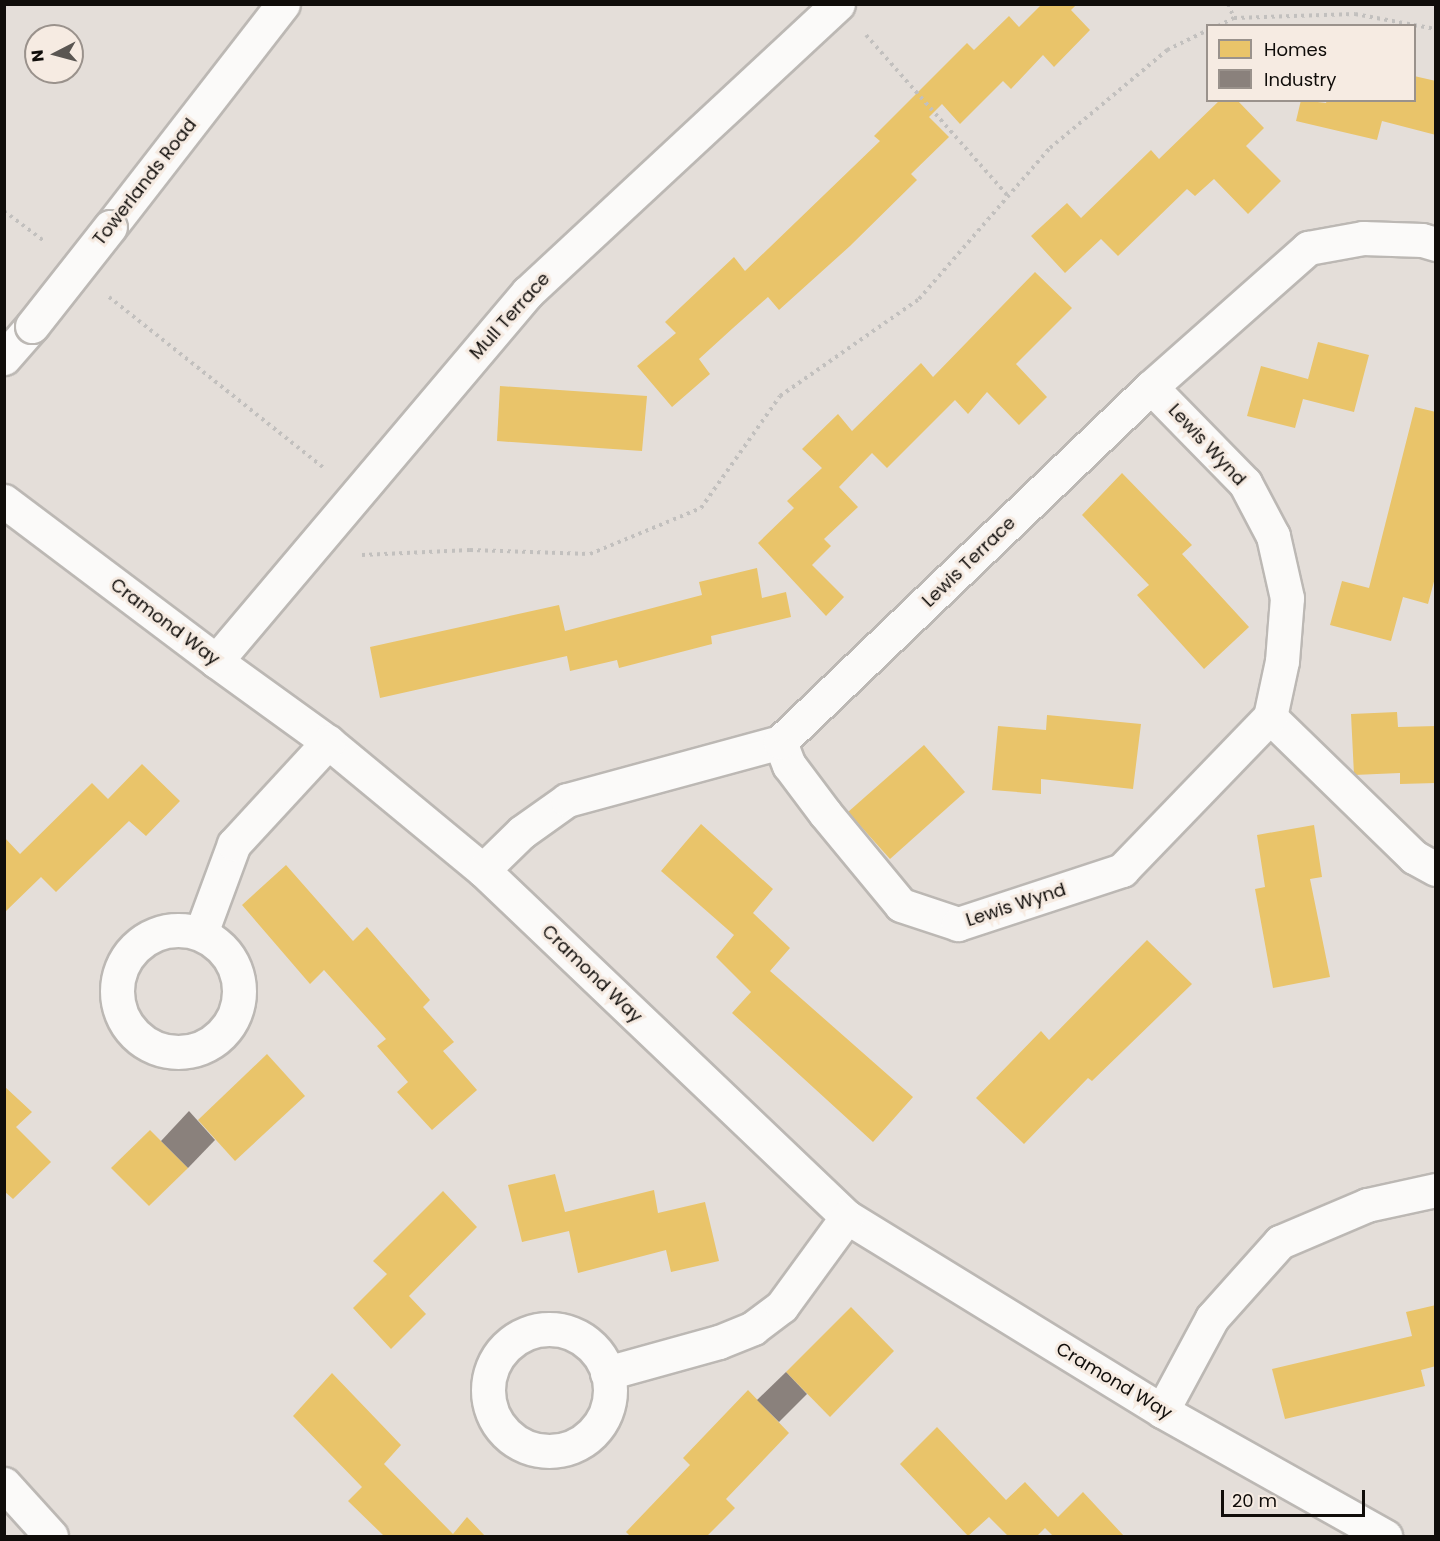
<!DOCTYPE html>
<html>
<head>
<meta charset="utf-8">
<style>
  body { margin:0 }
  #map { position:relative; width:1440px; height:1541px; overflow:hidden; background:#e4ded9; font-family:Poppins,sans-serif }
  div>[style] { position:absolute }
  .homes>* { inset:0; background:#e9c46a }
  .industry>* { inset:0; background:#8a817c }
  .path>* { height:4px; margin-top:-2px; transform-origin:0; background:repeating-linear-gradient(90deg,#c2c0be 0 3px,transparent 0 7.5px) }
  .roads { filter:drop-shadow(2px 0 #bcb8b4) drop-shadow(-2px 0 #bcb8b4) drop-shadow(0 2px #bcb8b4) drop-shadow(0 -2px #bcb8b4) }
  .minor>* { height:33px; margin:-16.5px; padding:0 16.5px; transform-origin:16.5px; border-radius:16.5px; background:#fbfaf9 }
  .minor>.ring { margin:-16.5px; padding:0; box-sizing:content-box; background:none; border:33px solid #fbfaf9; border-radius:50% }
  .bridges { filter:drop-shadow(2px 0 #bcb8b4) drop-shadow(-2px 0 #bcb8b4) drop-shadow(0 2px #bcb8b4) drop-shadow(0 -2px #bcb8b4) }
  .minor-bridge>* { height:33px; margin:-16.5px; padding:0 16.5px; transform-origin:16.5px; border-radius:16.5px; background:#fbfaf9 }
  span { translate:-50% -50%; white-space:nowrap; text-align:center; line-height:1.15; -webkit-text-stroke:6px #f6ebe2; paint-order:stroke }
  .street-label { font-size:18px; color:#100d0a }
  .frame { position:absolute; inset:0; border:6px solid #100d0a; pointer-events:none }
  .legend { position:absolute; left:1206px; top:24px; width:210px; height:78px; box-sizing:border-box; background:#f6ebe2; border:2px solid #9a928c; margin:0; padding:8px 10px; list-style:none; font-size:18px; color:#100d0a }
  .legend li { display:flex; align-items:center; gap:12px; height:30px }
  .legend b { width:30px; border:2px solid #9a928c }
  .north { position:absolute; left:24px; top:24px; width:60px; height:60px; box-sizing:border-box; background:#f6ebe2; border:2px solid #9a928c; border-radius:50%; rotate:264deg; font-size:16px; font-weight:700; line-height:24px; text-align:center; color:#100d0a }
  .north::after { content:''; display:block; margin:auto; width:21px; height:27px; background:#5a5652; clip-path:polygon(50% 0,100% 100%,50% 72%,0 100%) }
  .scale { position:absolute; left:1221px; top:1490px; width:144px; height:27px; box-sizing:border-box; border:3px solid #100d0a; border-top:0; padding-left:8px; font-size:18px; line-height:21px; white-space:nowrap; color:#100d0a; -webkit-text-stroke:4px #f6ebe2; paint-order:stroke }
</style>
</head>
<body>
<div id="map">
  <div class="homes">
    <i style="clip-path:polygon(1042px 4px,1077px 4px,1071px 10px,1090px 30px,1054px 67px,1043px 55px,1011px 89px,1003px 81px,960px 124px,942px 104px,929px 117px,949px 137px,911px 174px,917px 180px,850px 246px,779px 310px,768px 297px,733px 328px,699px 359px,710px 374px,672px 407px,637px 366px,676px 333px,665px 322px,734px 257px,745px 271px,880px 141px,874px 136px,967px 43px,974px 50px,1009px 16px,1019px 27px)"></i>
    <i style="clip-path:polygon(1414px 76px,1436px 81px,1436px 135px,1382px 121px,1377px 140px,1296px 121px,1301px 100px,1326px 103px,1327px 100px,1414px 100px)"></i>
    <i style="clip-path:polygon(1220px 100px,1237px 100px,1264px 128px,1246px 146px,1281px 181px,1248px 214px,1214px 179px,1195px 196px,1187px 189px,1118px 256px,1101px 239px,1065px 273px,1031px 236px,1067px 203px,1081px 218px,1151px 150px,1159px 159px)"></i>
    <i style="clip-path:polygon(1035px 272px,1072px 308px,1016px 364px,1047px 397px,1019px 425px,987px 392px,968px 414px,955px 400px,887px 468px,872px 453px,839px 487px,858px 507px,824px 539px,831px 546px,812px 565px,844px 597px,826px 616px,758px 543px,794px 508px,787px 501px,822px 468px,802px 449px,838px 414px,852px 431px,921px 363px,933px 377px)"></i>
    <i style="clip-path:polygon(1318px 342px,1369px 355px,1354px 412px,1303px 399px,1295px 428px,1247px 416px,1261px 366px,1308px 379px)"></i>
    <i style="clip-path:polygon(500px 386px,647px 396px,642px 451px,497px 441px)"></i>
    <i style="clip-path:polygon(1415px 407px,1436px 412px,1436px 574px,1428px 604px,1403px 597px,1391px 641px,1330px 625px,1342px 581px,1369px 588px)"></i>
    <i style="clip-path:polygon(1122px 473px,1192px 545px,1182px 554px,1249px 627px,1204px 669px,1137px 595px,1149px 585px,1082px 515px)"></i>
    <i style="clip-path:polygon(757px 568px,762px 598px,786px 592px,791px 617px,711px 636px,712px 644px,619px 668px,617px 660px,570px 671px,567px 656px,380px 698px,370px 647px,559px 605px,565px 631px,702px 595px,699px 582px)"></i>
    <i style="clip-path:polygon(1397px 712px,1398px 727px,1436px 726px,1436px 783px,1400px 784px,1400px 773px,1354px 775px,1351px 714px)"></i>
    <i style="clip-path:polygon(1047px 715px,1141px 724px,1133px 789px,1041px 779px,1041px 794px,992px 790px,998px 726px,1046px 730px)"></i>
    <i style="clip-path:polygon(924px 745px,965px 792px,890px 859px,848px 812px)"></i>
    <i style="clip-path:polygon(142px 764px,180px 801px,146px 836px,129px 821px,56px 892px,41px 877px,4px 913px,4px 837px,20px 854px,92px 783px,108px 799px)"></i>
    <i style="clip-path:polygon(701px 824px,773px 889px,753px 913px,790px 948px,770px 971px,913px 1097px,873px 1142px,732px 1013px,751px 992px,716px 957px,734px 935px,661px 871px)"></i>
    <i style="clip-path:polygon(1314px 825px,1322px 877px,1310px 879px,1330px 977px,1273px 988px,1255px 889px,1265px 887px,1257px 835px)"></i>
    <i style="clip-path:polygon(286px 865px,353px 941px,367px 927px,430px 1000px,423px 1007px,454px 1042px,443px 1051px,477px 1090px,432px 1130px,397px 1092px,408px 1082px,377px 1046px,386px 1039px,324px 970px,310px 984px,242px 905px)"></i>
    <i style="clip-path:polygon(1147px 940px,1192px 984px,1092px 1081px,1088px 1078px,1024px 1144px,976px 1098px,1041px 1031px,1049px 1040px)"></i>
    <i style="clip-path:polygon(267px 1054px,305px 1096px,235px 1161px,198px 1120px)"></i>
    <i style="clip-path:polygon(4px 1086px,32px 1112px,16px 1127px,51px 1162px,13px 1199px,4px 1191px)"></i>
    <i style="clip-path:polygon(150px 1130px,188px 1168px,149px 1206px,111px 1168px)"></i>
    <i style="clip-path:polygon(555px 1174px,565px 1212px,654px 1190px,658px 1213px,705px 1202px,719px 1261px,671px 1272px,666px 1250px,578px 1273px,569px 1231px,522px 1242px,508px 1185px)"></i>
    <i style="clip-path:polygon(443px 1191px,477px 1227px,409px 1296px,426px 1314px,391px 1349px,353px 1308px,387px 1274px,373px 1261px)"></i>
    <i style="clip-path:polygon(1436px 1305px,1436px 1366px,1421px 1370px,1425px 1386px,1285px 1419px,1272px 1369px,1412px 1336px,1406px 1312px)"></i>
    <i style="clip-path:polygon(851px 1307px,894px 1351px,830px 1417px,786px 1372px)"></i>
    <i style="clip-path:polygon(332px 1373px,401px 1445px,384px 1464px,453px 1534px,467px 1517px,485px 1536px,384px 1536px,348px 1501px,362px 1487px,293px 1416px)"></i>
    <i style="clip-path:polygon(748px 1390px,789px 1433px,726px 1499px,735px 1508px,707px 1536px,630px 1536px,626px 1532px,690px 1465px,683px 1458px)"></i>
    <i style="clip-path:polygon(937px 1427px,1006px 1500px,1025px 1482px,1058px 1517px,1083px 1492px,1124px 1536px,1053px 1536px,1045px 1528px,1037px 1536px,1008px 1536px,989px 1517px,968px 1536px,900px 1464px)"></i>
  </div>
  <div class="industry">
    <i style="clip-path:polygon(189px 1111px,215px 1140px,188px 1168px,161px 1141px)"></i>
    <i style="clip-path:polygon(786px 1372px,807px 1394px,779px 1422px,757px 1400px)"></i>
  </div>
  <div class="path">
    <i style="left:1228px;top:4px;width:15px;rotate:67deg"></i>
    <i style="left:1218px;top:26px;width:18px;rotate:-27deg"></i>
    <i style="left:1234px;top:18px;width:121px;rotate:-1.9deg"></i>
    <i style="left:1355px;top:14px;width:82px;rotate:10.5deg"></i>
    <i style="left:866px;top:35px;width:215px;rotate:48.6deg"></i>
    <i style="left:4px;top:211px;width:50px;rotate:36.9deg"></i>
    <i style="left:109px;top:297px;width:275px;rotate:38.5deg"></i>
    <i style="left:362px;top:555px;width:108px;rotate:-2.7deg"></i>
    <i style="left:470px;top:550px;width:120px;rotate:1.9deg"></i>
    <i style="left:590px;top:554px;width:120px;rotate:-22.5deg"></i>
    <i style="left:701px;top:508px;width:137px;rotate:-54.8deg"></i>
    <i style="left:780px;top:396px;width:169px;rotate:-34.9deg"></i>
    <i style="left:919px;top:299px;width:200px;rotate:-49.1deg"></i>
    <i style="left:1050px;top:148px;width:153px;rotate:-39.9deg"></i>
    <i style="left:1167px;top:50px;width:46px;rotate:-26deg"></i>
  </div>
  <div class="roads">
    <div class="minor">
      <i style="left:110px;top:227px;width:282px;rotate:-52.2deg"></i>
      <i style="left:4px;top:358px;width:43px;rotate:-48.8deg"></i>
      <i style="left:4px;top:501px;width:266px;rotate:37deg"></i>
      <i style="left:216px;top:661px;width:138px;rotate:35.9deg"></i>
      <i style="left:328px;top:742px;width:201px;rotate:39.6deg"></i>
      <i style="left:483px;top:870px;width:503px;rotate:43.63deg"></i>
      <i style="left:847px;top:1217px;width:370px;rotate:31.6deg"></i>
      <i style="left:1162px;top:1411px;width:256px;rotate:29.3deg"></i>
      <i style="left:216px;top:661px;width:483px;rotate:-49.8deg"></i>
      <i style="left:528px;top:292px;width:423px;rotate:-42.9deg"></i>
      <i style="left:1270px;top:717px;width:201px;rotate:44.2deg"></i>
      <i style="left:1414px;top:857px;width:25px;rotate:29deg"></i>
      <i style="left:780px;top:742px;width:25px;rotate:69deg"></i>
      <i style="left:789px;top:765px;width:60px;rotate:53.1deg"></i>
      <i style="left:825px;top:813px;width:119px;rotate:50.4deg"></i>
      <i style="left:901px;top:905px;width:60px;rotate:18.4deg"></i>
      <i style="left:958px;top:924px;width:173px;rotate:-18.2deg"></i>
      <i style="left:1122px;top:870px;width:213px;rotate:-46deg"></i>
      <i style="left:1270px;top:717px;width:57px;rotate:-77.9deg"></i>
      <i style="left:1282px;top:661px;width:63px;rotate:-85.5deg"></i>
      <i style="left:1287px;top:598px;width:64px;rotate:-102.7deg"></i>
      <i style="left:1273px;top:536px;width:60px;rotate:-117.8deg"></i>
      <i style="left:1245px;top:483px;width:134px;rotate:-134.4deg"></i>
      <i style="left:483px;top:870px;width:54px;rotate:-44.3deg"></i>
      <i style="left:522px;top:832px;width:55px;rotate:-35.4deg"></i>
      <i style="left:567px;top:800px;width:221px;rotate:-15.2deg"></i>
      <i style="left:780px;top:742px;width:513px;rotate:-43.74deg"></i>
      <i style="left:1151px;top:387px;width:210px;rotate:-41.5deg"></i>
      <i style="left:1308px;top:248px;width:56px;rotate:-10.3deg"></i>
      <i style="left:1363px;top:238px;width:59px;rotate:1.9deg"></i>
      <i style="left:1422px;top:240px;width:15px;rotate:16deg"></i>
      <i class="ring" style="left:117px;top:930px;width:89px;height:89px"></i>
      <i style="left:201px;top:933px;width:95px;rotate:-69.7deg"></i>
      <i style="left:234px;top:844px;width:139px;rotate:-47.3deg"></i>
      <i class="ring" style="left:488px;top:1329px;width:89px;height:89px"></i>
      <i style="left:607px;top:1373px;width:116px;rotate:-15.5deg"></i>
      <i style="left:719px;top:1342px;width:37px;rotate:-22deg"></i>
      <i style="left:753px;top:1328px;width:36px;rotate:-37deg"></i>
      <i style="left:782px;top:1306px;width:110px;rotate:-53.9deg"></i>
      <i style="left:1162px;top:1411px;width:106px;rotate:-61.7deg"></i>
      <i style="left:1212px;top:1318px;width:102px;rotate:-48.2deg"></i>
      <i style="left:1280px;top:1242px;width:95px;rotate:-23deg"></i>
      <i style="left:1367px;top:1205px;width:71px;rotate:-12.3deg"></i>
      <i style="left:4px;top:1484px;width:70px;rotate:47.9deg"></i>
    </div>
  </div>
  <div class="bridges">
    <div class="minor-bridge">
      <i style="left:32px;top:326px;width:126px;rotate:-51.8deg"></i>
    </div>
  </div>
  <div class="street-label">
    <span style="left:145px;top:182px;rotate:-52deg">Towerlands Road</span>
    <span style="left:510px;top:316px;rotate:-48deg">Mull Terrace</span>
    <span style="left:1207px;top:445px;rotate:47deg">Lewis Wynd</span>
    <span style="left:969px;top:562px;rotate:-44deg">Lewis Terrace</span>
    <span style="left:165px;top:622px;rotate:37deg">Cramond Way</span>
    <span style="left:1016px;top:905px;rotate:-18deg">Lewis Wynd</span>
    <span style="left:592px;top:974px;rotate:44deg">Cramond Way</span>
    <span style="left:1114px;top:1381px;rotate:31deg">Cramond Way</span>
  </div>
  <div class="frame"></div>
  <ul class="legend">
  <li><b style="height:16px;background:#e9c46a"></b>Homes</li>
  <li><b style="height:16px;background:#8a817c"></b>Industry</li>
  </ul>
  <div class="north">N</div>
  <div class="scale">20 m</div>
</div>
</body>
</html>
